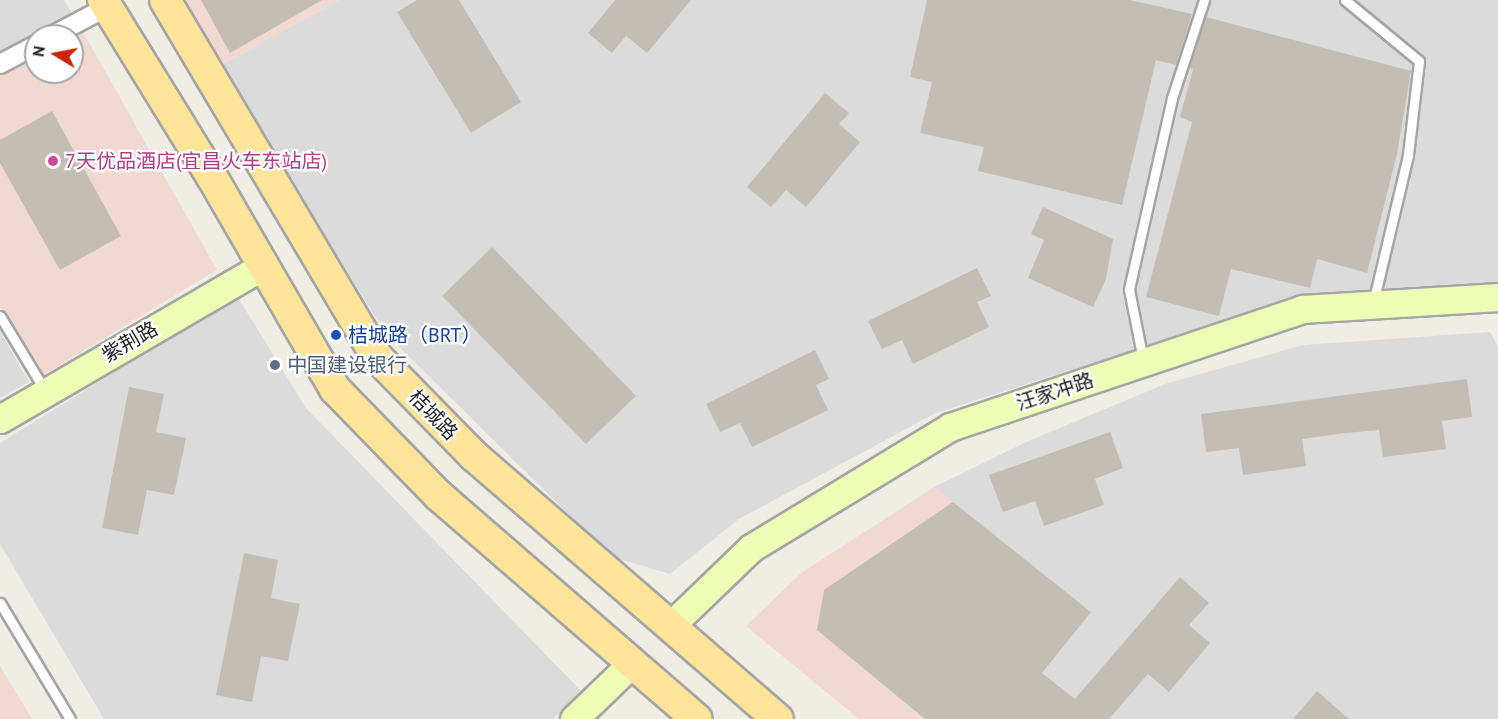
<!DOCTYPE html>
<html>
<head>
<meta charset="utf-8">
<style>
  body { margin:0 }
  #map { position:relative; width:1498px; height:719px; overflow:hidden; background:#f0eee4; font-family:"PT Sans","Noto Sans SC",sans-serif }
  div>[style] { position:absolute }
  .residential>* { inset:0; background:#dcdbdb }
  .commercial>* { inset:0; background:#f1d9d2 }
  .building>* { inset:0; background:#c4bdb3 }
  .roads { filter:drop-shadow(2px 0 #a5a5a5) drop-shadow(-2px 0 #a5a5a5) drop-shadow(0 2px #a5a5a5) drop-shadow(0 -2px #a5a5a5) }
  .lane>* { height:9px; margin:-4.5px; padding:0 4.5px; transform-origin:4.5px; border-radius:4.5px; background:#fff }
  .street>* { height:18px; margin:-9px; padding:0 9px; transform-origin:9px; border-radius:9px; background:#fff }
  .secondary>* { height:27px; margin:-13.5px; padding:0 13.5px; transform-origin:13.5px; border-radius:13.5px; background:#edfdb5 }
  .primary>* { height:30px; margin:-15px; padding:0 15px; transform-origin:15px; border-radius:15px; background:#ffe49a }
  .dots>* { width:16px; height:16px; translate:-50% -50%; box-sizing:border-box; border:3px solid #fff; border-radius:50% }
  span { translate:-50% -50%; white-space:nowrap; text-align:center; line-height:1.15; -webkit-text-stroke:4.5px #fff; paint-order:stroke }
  .hotel-label { font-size:20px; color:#b23c85 }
  .left { translate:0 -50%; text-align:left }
  .transit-label { font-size:20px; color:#164399 }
  .street-label { font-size:20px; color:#1e1e1e }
  .service-label { font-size:20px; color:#4e5e75 }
  .north { position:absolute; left:24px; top:24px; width:60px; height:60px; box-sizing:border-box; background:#fff; border:2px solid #a5a5a5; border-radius:50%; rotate:280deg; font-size:16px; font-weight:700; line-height:24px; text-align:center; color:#1e1e1e }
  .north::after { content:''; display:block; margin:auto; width:21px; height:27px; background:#cd2300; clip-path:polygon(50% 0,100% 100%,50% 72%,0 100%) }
</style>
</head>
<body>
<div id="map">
  <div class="residential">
    <i style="clip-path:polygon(0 0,64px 0,78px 23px,52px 36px,36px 36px,36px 45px,0 64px)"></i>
    <i style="clip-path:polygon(339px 0,1498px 0,1498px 287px,1298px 298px,936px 413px,739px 519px,670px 574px,612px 557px,386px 334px,219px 66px)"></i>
    <i style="clip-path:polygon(237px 296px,306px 408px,582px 692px,553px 719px,104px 719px,0 544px,0 443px)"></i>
    <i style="clip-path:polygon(0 331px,29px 382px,0 398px)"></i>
    <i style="clip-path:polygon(1490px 332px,1498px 347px,1498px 719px,1100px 719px,1042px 673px,1090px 612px,934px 487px,1026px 442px,1165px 384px,1303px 345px)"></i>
  </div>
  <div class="commercial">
    <i style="clip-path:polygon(179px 0,339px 0,219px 66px)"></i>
    <i style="clip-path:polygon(78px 23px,217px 270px,43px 375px,0 307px,0 64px,36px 45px,36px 72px,72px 72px,72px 36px,52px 36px)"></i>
    <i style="clip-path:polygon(934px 487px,1091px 612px,1042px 673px,1100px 719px,859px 719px,746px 626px,801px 573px)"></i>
    <i style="clip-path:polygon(0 666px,32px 719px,0 719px)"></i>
  </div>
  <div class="building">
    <i style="clip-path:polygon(201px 0,322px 0,230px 53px)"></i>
    <i style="clip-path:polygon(417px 0,459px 0,521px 102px,471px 133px,397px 12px)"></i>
    <i style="clip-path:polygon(615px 0,691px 0,647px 53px,626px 36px,612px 53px,588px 33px)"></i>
    <i style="clip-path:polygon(927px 0,1130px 0,1192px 14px,1176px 65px,1156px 60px,1122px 205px,978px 171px,984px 147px,920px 133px,932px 82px,910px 77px)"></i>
    <i style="clip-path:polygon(1206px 17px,1411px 71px,1397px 154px,1367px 273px,1317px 259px,1310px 288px,1231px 269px,1219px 316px,1146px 297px,1192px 122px,1180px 117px,1193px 69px,1189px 68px)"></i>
    <i style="clip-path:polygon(825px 93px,849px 113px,839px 124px,860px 142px,806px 207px,786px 190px,771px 207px,747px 187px)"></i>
    <i style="clip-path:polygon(52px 111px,121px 236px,60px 270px,0 163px,0 140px)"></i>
    <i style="clip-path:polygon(1043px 207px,1113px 239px,1106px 279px,1093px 307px,1028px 278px,1044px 240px,1031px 234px)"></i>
    <i style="clip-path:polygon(492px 247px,636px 396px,586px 444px,442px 296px)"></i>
    <i style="clip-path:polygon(977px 268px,991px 296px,977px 302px,989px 327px,913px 364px,902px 340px,882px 349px,868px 321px)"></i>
    <i style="clip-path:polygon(815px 350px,829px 379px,816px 385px,828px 410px,752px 447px,740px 423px,720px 432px,706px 404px)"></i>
    <i style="clip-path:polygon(1467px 379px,1472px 417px,1442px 421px,1446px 449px,1383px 457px,1379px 430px,1345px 433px,1302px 439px,1306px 466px,1243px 475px,1239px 448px,1206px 452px,1201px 414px)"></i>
    <i style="clip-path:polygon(129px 387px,164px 394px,156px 432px,186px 438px,174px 495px,147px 490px,138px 535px,102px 528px)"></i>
    <i style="clip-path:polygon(1110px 432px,1123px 468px,1095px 479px,1104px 505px,1044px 526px,1035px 501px,1003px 512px,989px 475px)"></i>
    <i style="clip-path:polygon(953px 502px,1091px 612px,1042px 673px,1075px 699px,1180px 577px,1209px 603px,1189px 625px,1210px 643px,1169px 692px,1148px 674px,1109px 719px,925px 719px,817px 630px,824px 590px)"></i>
    <i style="clip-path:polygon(244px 553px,278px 560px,271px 598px,300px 604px,288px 661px,261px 656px,252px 702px,216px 695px)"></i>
    <i style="clip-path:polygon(1317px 691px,1349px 719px,1293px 719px)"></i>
  </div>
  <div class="roads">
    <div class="lane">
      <i style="left:1345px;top:0;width:96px;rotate:39.5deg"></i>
      <i style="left:1419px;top:61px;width:95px;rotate:96.7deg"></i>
      <i style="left:1408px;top:155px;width:152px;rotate:103.3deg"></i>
      <i style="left:0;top:316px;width:85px;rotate:58.9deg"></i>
      <i style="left:1143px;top:360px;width:72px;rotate:-101.2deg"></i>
      <i style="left:1129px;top:289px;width:196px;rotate:-77.3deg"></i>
      <i style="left:1172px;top:98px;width:103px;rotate:-71.9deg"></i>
      <i style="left:0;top:603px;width:135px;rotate:58.9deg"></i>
    </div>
    <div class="street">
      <i style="left:52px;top:36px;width:62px;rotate:-27.8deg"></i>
      <i style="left:0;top:64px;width:41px;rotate:-27.8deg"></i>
    </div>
    <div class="secondary">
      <i style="left:0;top:419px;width:302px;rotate:-30.2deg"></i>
      <i style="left:670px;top:626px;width:112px;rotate:-43.9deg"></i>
      <i style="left:751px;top:548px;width:233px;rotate:-31.3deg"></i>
      <i style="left:950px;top:427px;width:372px;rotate:-18.5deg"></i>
      <i style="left:1303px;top:309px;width:195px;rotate:-3.5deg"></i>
      <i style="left:574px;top:719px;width:81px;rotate:-44deg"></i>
    </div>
    <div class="primary">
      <i style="left:103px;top:0;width:208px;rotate:58.4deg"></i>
      <i style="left:212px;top:177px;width:245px;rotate:59.9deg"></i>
      <i style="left:335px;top:389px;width:148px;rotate:45.8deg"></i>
      <i style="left:438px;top:495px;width:342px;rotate:40.9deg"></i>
      <i style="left:165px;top:0;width:415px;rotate:59.3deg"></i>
      <i style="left:377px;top:357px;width:139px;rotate:45.6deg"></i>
      <i style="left:474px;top:456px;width:402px;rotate:40.9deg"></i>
    </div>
  </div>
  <div class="dots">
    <i style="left:53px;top:161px;background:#d1479c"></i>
    <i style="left:336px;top:335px;background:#1a4fb4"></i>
    <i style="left:275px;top:365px;background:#5c6f8a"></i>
  </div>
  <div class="hotel-label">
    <span class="left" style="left:65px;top:161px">7天优品酒店(宜昌火车东站店)</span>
  </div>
  <div class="transit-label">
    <span class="left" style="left:348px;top:335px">桔城路（BRT）</span>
  </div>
  <div class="street-label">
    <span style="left:130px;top:342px;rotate:-30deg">紫荆路</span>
    <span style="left:1055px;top:392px;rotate:-18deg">汪家冲路</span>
    <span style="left:433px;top:415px;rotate:46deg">桔城路</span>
  </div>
  <div class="service-label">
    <span class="left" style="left:287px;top:365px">中国建设银行</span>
  </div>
  <div class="north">N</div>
</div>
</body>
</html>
